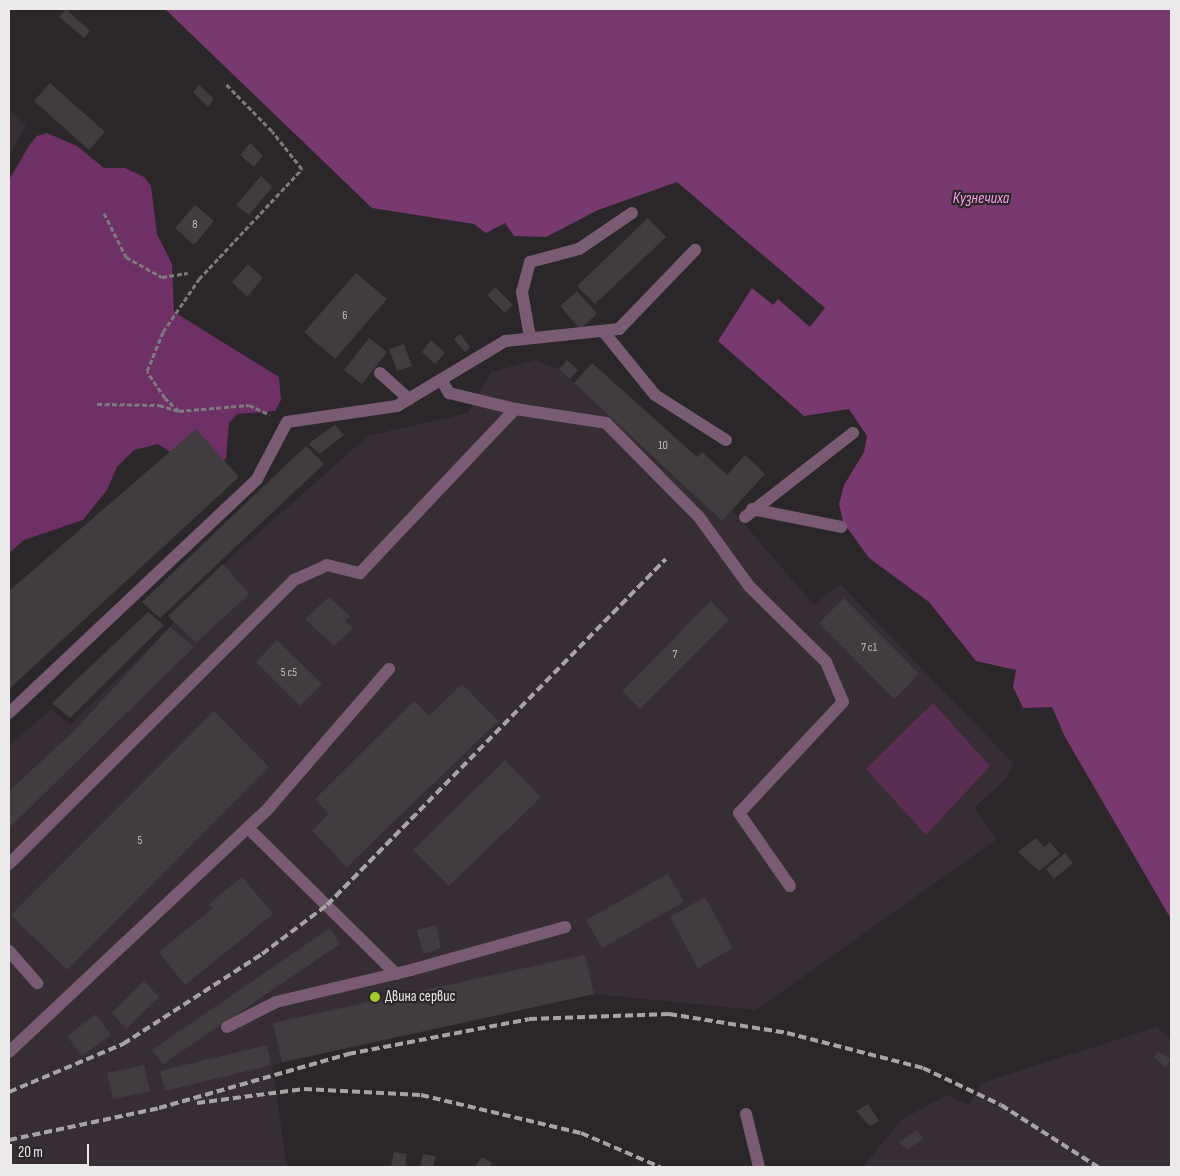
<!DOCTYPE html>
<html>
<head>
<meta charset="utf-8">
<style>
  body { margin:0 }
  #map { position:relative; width:1180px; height:1176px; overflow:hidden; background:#2a2629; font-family:"Sofia Sans Condensed",sans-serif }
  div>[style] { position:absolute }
  .built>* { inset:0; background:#372e35 }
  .green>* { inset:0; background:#592e52 }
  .forest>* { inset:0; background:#6e3065 }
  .water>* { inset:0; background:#78396e }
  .building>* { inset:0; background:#413c40 }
  .path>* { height:3px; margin-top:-1.5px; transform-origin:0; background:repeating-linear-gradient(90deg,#7e7a7d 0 5px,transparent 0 7.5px) }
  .service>* { height:12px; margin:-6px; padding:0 6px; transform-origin:6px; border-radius:6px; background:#795c73 }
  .minor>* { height:12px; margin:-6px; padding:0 6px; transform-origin:6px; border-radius:6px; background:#795c73 }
  .rail>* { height:4px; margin-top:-2px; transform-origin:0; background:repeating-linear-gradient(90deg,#a7a4a6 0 8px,transparent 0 12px) }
  .dots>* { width:14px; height:14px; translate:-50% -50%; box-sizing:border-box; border:2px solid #2a2629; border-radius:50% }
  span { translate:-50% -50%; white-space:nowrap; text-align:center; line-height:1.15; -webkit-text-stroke:4.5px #2a2629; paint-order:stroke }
  .number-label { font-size:12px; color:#c1bec0 }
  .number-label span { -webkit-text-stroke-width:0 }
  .poi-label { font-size:15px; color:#ece9eb }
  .left { translate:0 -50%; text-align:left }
  .water-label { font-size:16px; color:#fa9ee9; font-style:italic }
  .frame { position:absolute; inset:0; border:10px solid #ece9eb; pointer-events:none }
  .scale { position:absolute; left:10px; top:1144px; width:79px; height:22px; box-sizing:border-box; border:2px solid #ece9eb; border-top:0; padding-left:6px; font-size:15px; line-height:18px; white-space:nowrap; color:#ece9eb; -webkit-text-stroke:4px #2a2629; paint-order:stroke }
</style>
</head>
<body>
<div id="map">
  <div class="built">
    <i style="clip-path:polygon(9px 110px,26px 125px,9px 156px)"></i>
    <i style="clip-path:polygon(535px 360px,559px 369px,722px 521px,732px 510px,814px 605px,840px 584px,1013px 763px,1006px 779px,974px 808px,997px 839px,756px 1010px,594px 994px,272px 1065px,287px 1167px,9px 1167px,9px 746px,51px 709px,70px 725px,170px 627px,230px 558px,368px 436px,468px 413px,491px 372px)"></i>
    <i style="clip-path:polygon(1157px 1027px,1171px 1040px,1171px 1167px,863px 1167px,901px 1120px,947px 1095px,969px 1105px,981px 1083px)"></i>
  </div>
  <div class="green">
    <i style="clip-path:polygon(933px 703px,990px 766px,926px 835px,866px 769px)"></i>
  </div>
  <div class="forest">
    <i style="clip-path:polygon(47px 133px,77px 146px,104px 168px,125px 168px,144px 177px,151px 186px,157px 234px,172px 264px,174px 312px,279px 377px,281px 400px,275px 411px,237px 414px,229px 423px,226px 458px,218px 468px,178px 457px,158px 444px,134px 450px,117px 467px,107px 490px,83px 520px,24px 540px,9px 553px,9px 180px,30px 144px,37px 136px)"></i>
  </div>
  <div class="water">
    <i style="clip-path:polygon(165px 9px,1171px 9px,1171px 919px,1065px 737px,1052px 707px,1023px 708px,1013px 687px,1016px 670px,976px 661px,929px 602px,869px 558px,843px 522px,839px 504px,844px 485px,864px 452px,867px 436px,849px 409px,804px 416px,718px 341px,752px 288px,773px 305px,778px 299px,810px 327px,825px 308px,677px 182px,598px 210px,546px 237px,514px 236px,505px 223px,486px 233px,474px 224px,372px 208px)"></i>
  </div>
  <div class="building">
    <i style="clip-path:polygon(66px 9px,90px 31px,84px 38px,59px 17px)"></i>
    <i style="clip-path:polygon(50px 83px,105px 132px,89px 150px,34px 101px)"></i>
    <i style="clip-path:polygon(199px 85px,214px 99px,208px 107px,193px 92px)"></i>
    <i style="clip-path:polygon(250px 143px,263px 156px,254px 167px,240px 155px)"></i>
    <i style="clip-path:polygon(261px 176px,272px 187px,249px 215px,236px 205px)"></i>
    <i style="clip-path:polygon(195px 205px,214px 221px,194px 245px,175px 228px)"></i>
    <i style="clip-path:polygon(648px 218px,666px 237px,595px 304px,577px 286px)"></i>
    <i style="clip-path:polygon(248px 264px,263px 278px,247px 297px,232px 282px)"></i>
    <i style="clip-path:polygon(356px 273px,387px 299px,335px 359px,304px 332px)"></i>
    <i style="clip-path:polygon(495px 287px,513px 305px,505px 313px,487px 295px)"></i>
    <i style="clip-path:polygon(577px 291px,597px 314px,580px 329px,560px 306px)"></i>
    <i style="clip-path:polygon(460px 334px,470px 347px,465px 352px,454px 339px)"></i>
    <i style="clip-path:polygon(369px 338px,387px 352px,362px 384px,344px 370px)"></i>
    <i style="clip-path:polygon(431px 340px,445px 353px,435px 364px,422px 352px)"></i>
    <i style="clip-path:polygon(404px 344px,412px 366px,397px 371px,389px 349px)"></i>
    <i style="clip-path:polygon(567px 360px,578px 370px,570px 379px,559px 369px)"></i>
    <i style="clip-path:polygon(592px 363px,697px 457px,702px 452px,727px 475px,745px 455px,765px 474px,722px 521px,574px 383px)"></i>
    <i style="clip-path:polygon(335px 425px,344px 435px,320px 454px,308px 444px)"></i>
    <i style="clip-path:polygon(196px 429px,239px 477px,9px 689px,9px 591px)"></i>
    <i style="clip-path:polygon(306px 446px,324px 464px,160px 618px,142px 602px)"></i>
    <i style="clip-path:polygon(223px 564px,249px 594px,196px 643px,168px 616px)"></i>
    <i style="clip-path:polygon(329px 597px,350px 616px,345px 621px,353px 628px,334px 646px,305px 619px)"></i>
    <i style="clip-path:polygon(844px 598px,919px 674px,894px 699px,819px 623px)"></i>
    <i style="clip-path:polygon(711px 601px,729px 620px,640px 709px,622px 691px)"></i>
    <i style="clip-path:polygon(148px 612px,164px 625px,70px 718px,52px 703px)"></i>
    <i style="clip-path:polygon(170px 627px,194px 647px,9px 828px,9px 791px,73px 732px)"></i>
    <i style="clip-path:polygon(277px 640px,322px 684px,300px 706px,256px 662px)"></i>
    <i style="clip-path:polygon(462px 684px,498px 721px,347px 867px,312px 831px,329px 814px,315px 799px,414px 701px,429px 716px)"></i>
    <i style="clip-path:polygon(214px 711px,269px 767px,67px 970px,11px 915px)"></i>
    <i style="clip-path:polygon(505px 760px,541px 797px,449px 886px,413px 850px)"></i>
    <i style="clip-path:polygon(1036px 838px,1044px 847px,1050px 842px,1060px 854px,1039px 871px,1018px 852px)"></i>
    <i style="clip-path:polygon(1065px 853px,1073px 863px,1054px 879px,1046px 869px)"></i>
    <i style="clip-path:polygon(668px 874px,684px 902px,602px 948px,586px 920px)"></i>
    <i style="clip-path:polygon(242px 877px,273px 914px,185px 985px,159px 952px,213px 908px,209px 904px)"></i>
    <i style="clip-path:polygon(705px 897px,733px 948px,698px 968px,670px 917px)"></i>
    <i style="clip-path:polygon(436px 925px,441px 948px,423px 954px,417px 930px)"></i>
    <i style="clip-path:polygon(330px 928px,340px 944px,163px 1064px,152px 1050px)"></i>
    <i style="clip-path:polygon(585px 955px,594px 994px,282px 1062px,273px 1023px)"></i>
    <i style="clip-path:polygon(144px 981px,159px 997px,126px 1029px,112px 1013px)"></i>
    <i style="clip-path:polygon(96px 1014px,111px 1035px,82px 1056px,67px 1036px)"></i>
    <i style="clip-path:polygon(267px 1045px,271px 1065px,165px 1091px,160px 1071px)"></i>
    <i style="clip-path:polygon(1158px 1051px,1170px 1059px,1166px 1068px,1154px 1057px)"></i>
    <i style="clip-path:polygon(144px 1065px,150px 1091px,113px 1099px,107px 1073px)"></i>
    <i style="clip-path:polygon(868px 1104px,879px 1121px,870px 1126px,856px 1111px)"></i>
    <i style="clip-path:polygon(917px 1130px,923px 1139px,907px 1150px,899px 1142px)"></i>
    <i style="clip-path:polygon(394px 1152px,407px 1154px,405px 1167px,391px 1167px)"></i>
    <i style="clip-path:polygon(423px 1154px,436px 1156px,433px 1167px,420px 1167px)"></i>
    <i style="clip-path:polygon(482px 1157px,492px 1163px,489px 1167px,475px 1167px)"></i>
  </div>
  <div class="path">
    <i style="left:104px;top:213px;width:49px;rotate:63.4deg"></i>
    <i style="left:126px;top:257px;width:41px;rotate:29.1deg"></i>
    <i style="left:162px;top:277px;width:26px;rotate:-9deg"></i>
    <i style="left:97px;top:404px;width:62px;rotate:0.9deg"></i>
    <i style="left:159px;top:405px;width:21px;rotate:17deg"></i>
    <i style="left:179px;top:411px;width:70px;rotate:-4.9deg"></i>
    <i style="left:249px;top:405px;width:23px;rotate:25deg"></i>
    <i style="left:179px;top:411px;width:19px;rotate:-137deg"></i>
    <i style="left:165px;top:398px;width:32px;rotate:-124deg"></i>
    <i style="left:147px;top:371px;width:42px;rotate:-67.7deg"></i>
    <i style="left:163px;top:332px;width:64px;rotate:-55.8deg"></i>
    <i style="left:199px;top:279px;width:151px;rotate:-46.9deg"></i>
    <i style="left:302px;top:169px;width:48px;rotate:-128.3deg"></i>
    <i style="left:272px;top:131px;width:67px;rotate:-134.4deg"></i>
  </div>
  <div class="service">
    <i style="left:603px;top:331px;width:82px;rotate:50.9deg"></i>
    <i style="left:655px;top:395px;width:84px;rotate:32.4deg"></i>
    <i style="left:530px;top:337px;width:46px;rotate:-100.1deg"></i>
    <i style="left:522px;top:292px;width:31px;rotate:-75deg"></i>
    <i style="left:530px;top:262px;width:51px;rotate:-14.9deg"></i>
    <i style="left:579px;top:249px;width:64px;rotate:-34.2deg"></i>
    <i style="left:380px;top:373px;width:39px;rotate:42deg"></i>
    <i style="left:442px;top:381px;width:14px;rotate:60deg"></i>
    <i style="left:449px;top:393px;width:68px;rotate:13.6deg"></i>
    <i style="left:752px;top:509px;width:91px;rotate:11.4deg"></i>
    <i style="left:745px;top:517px;width:137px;rotate:-37.9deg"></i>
    <i style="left:248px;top:828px;width:208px;rotate:44.6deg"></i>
    <i style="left:9px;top:864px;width:402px;rotate:-44.9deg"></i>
    <i style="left:294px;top:580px;width:36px;rotate:-24deg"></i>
    <i style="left:327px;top:565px;width:34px;rotate:14deg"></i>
    <i style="left:360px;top:573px;width:226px;rotate:-46.6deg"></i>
    <i style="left:515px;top:409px;width:92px;rotate:8.7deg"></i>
    <i style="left:606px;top:423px;width:132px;rotate:45.3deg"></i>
    <i style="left:699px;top:517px;width:85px;rotate:54.1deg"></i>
    <i style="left:749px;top:586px;width:108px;rotate:44.6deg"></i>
    <i style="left:826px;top:662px;width:43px;rotate:67deg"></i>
    <i style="left:843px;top:702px;width:152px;rotate:133.1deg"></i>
    <i style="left:739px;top:813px;width:89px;rotate:55.1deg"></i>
    <i style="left:9px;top:951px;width:43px;rotate:48.8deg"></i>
    <i style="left:227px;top:1027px;width:55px;rotate:-27deg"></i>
    <i style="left:276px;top:1002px;width:139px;rotate:-13.3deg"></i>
    <i style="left:411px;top:970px;width:160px;rotate:-15.6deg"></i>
    <i style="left:9px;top:1052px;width:352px;rotate:-43.2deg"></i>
    <i style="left:266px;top:811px;width:188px;rotate:-49.1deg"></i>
    <i style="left:746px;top:1114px;width:55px;rotate:76.2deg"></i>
  </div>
  <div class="minor">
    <i style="left:9px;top:713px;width:341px;rotate:-43.3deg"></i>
    <i style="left:257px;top:479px;width:64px;rotate:-62.2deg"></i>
    <i style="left:287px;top:422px;width:111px;rotate:-8.3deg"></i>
    <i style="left:397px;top:406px;width:126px;rotate:-31deg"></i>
    <i style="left:505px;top:341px;width:115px;rotate:-6deg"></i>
    <i style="left:619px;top:329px;width:110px;rotate:-46.1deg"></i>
  </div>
  <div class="rail">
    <i style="left:9px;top:1092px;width:124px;rotate:-22.8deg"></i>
    <i style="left:123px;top:1044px;width:166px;rotate:-32.9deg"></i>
    <i style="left:262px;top:954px;width:81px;rotate:-37deg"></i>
    <i style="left:327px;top:905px;width:484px;rotate:-45.6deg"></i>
    <i style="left:197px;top:1103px;width:108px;rotate:-7.5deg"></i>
    <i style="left:304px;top:1089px;width:117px;rotate:2.9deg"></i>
    <i style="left:421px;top:1095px;width:164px;rotate:13.4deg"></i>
    <i style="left:581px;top:1133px;width:86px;rotate:23.3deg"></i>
    <i style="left:9px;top:1140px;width:153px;rotate:-12deg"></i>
    <i style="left:159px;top:1108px;width:197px;rotate:-15.9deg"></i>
    <i style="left:348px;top:1054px;width:184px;rotate:-10.9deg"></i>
    <i style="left:529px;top:1019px;width:140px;rotate:-2deg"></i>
    <i style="left:669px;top:1014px;width:120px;rotate:9.1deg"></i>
    <i style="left:787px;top:1033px;width:140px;rotate:14.4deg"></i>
    <i style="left:923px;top:1068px;width:86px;rotate:25.4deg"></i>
    <i style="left:1001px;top:1105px;width:115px;rotate:32.6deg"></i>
  </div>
  <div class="dots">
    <i style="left:375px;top:997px;background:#a1c92a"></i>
  </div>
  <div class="number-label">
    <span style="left:195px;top:225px">8</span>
    <span style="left:345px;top:316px">6</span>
    <span style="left:663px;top:446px">10</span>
    <span style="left:869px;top:648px">7 с1</span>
    <span style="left:675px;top:655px">7</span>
    <span style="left:289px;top:673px">5 с5</span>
    <span style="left:140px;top:841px">5</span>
  </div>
  <div class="poi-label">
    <span class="left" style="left:385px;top:997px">Двина сервис</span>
  </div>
  <div class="water-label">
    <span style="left:981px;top:199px">Кузнечиха</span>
  </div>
  <div class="frame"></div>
  <div class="scale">20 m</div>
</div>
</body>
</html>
